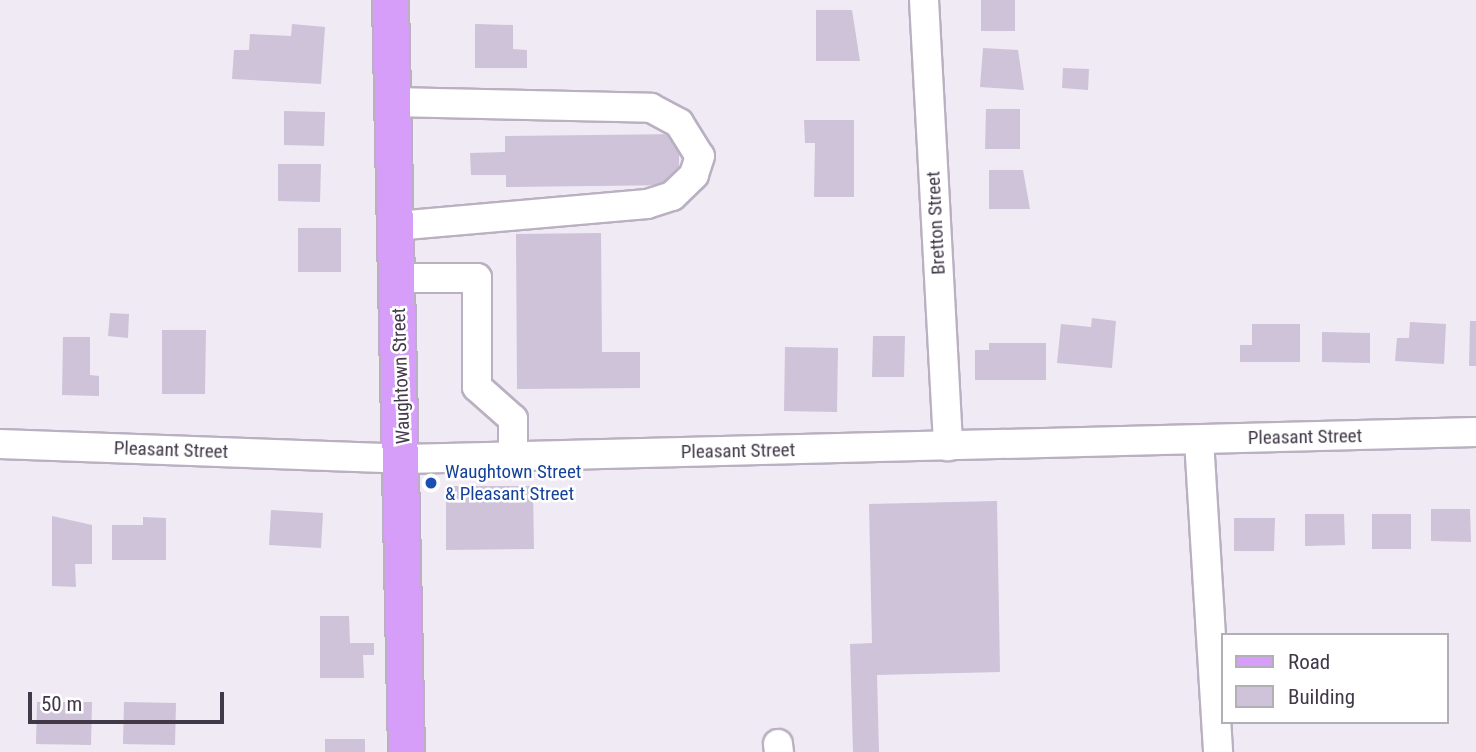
<!DOCTYPE html>
<html>
<head>
<meta charset="utf-8">
<style>
  body { margin:0 }
  #map { position:relative; width:1476px; height:752px; overflow:hidden; background:#f0eaf4; font-family:"Roboto Condensed",sans-serif }
  div>[style] { position:absolute }
  .building>* { inset:0; background:#cec3d8 }
  .roads { filter:drop-shadow(2px 0 #bab0c2) drop-shadow(-2px 0 #bab0c2) drop-shadow(0 2px #bab0c2) drop-shadow(0 -2px #bab0c2) }
  .minor>* { height:28px; margin:-14px; padding:0 14px; transform-origin:14px; border-radius:14px; background:#fff }
  .major>* { height:35px; margin:-17.5px; padding:0 17.5px; transform-origin:17.5px; border-radius:17.5px; background:#d79ef9 }
  .dots>* { width:19px; height:19px; translate:-50% -50%; box-sizing:border-box; border:4px solid #fff; border-radius:50% }
  span { translate:-50% -50%; white-space:nowrap; text-align:center; line-height:1.15; -webkit-text-stroke:5px #fff; paint-order:stroke }
  .street-label { font-size:19px; color:#413848 }
  .transit-label { font-size:19px; color:#164399 }
  .left { translate:0 -50%; text-align:left }
  .legend { position:absolute; left:1221px; top:633px; width:228px; height:91px; box-sizing:border-box; background:#fff; border:2px solid #b3afb6; margin:0; padding:9px 12px; list-style:none; font-size:21px; color:#413848 }
  .legend li { display:flex; align-items:center; gap:14px; height:35px }
  .legend b { width:35px; border:2px solid #b3afb6 }
  .scale { position:absolute; left:28px; top:692px; width:196px; height:32px; box-sizing:border-box; border:4px solid #413848; border-top:0; padding-left:9px; font-size:21px; line-height:24px; white-space:nowrap; color:#413848; -webkit-text-stroke:5px #fff; paint-order:stroke }
</style>
</head>
<body>
<div id="map">
  <div class="building">
    <i style="clip-path:polygon(981px 0,1015px 0,1015px 31px,981px 31px)"></i>
    <i style="clip-path:polygon(816px 10px,852px 10px,860px 61px,816px 61px)"></i>
    <i style="clip-path:polygon(292px 24px,325px 27px,321px 84px,232px 79px,234px 50px,249px 50px,250px 34px,291px 36px)"></i>
    <i style="clip-path:polygon(475px 24px,513px 25px,513px 49px,527px 50px,527px 68px,475px 68px)"></i>
    <i style="clip-path:polygon(983px 48px,1018px 50px,1024px 90px,980px 87px)"></i>
    <i style="clip-path:polygon(1063px 68px,1089px 69px,1088px 90px,1062px 88px)"></i>
    <i style="clip-path:polygon(986px 109px,1020px 109px,1020px 149px,985px 149px)"></i>
    <i style="clip-path:polygon(284px 111px,325px 112px,324px 146px,284px 145px)"></i>
    <i style="clip-path:polygon(804px 120px,854px 120px,854px 197px,814px 197px,815px 143px,805px 143px)"></i>
    <i style="clip-path:polygon(679px 134px,679px 185px,506px 187px,506px 175px,471px 175px,470px 153px,505px 152px,505px 136px)"></i>
    <i style="clip-path:polygon(278px 164px,321px 164px,320px 202px,278px 201px)"></i>
    <i style="clip-path:polygon(989px 170px,1023px 170px,1030px 209px,989px 209px)"></i>
    <i style="clip-path:polygon(298px 228px,341px 228px,341px 272px,298px 272px)"></i>
    <i style="clip-path:polygon(601px 233px,602px 352px,640px 352px,640px 388px,517px 389px,516px 234px)"></i>
    <i style="clip-path:polygon(110px 313px,129px 314px,128px 338px,108px 336px)"></i>
    <i style="clip-path:polygon(1092px 318px,1116px 321px,1112px 368px,1057px 363px,1061px 324px,1091px 327px)"></i>
    <i style="clip-path:polygon(1470px 321px,1476px 321px,1476px 366px,1469px 366px)"></i>
    <i style="clip-path:polygon(1410px 322px,1446px 324px,1444px 364px,1395px 361px,1397px 338px,1409px 338px)"></i>
    <i style="clip-path:polygon(1252px 324px,1300px 324px,1300px 362px,1240px 362px,1240px 345px,1252px 345px)"></i>
    <i style="clip-path:polygon(162px 330px,206px 330px,205px 394px,162px 394px)"></i>
    <i style="clip-path:polygon(1322px 332px,1370px 333px,1370px 363px,1322px 362px)"></i>
    <i style="clip-path:polygon(873px 336px,905px 336px,904px 377px,872px 377px)"></i>
    <i style="clip-path:polygon(63px 337px,90px 337px,90px 375px,99px 376px,99px 396px,62px 395px)"></i>
    <i style="clip-path:polygon(989px 343px,1046px 343px,1046px 380px,975px 380px,975px 350px,989px 350px)"></i>
    <i style="clip-path:polygon(785px 347px,838px 348px,837px 412px,784px 411px)"></i>
    <i style="clip-path:polygon(446px 486px,533px 486px,534px 549px,446px 550px)"></i>
    <i style="clip-path:polygon(997px 501px,1000px 672px,877px 675px,879px 752px,853px 752px,850px 644px,872px 643px,869px 504px)"></i>
    <i style="clip-path:polygon(1431px 509px,1470px 509px,1471px 542px,1431px 541px)"></i>
    <i style="clip-path:polygon(271px 510px,323px 513px,321px 548px,269px 545px)"></i>
    <i style="clip-path:polygon(1305px 514px,1344px 514px,1345px 545px,1305px 546px)"></i>
    <i style="clip-path:polygon(1372px 514px,1411px 514px,1411px 549px,1372px 549px)"></i>
    <i style="clip-path:polygon(52px 516px,92px 525px,92px 564px,75px 564px,76px 587px,52px 586px)"></i>
    <i style="clip-path:polygon(143px 517px,166px 518px,166px 560px,112px 560px,112px 525px,143px 525px)"></i>
    <i style="clip-path:polygon(1234px 518px,1275px 518px,1274px 551px,1234px 551px)"></i>
    <i style="clip-path:polygon(320px 616px,349px 616px,350px 643px,374px 643px,374px 655px,363px 655px,364px 678px,320px 678px)"></i>
    <i style="clip-path:polygon(37px 702px,92px 702px,91px 745px,36px 744px)"></i>
    <i style="clip-path:polygon(124px 702px,176px 703px,175px 745px,123px 744px)"></i>
    <i style="clip-path:polygon(325px 739px,365px 739px,365px 752px,325px 752px)"></i>
  </div>
  <div class="roads">
    <div class="minor">
      <i style="left:924px;top:0;width:447px;rotate:86.9deg"></i>
      <i style="left:393px;top:102px;width:258px;rotate:1.3deg"></i>
      <i style="left:651px;top:108px;width:32px;rotate:28deg"></i>
      <i style="left:679px;top:123px;width:39px;rotate:58deg"></i>
      <i style="left:700px;top:156px;width:20px;rotate:108deg"></i>
      <i style="left:694px;top:175px;width:30px;rotate:136deg"></i>
      <i style="left:672px;top:196px;width:26px;rotate:162deg"></i>
      <i style="left:647px;top:204px;width:251px;rotate:175deg"></i>
      <i style="left:398px;top:278px;width:79px"></i>
      <i style="left:477px;top:278px;width:109px;rotate:90deg"></i>
      <i style="left:477px;top:387px;width:48px;rotate:41.6deg"></i>
      <i style="left:513px;top:419px;width:38px;rotate:90deg"></i>
      <i style="left:1199px;top:440px;width:313px;rotate:86.5deg"></i>
      <i style="left:0;top:444px;width:404px;rotate:2.1deg"></i>
      <i style="left:404px;top:459px;width:1072px;rotate:-1.44deg"></i>
      <i style="left:778px;top:744px;width:8px;rotate:83deg"></i>
    </div>
    <div class="major">
      <i style="left:390px;top:0;width:752px;rotate:88.78deg"></i>
    </div>
  </div>
  <div class="dots">
    <i style="left:431px;top:483px;background:#1a4fb4"></i>
  </div>
  <div class="street-label">
    <span style="left:936px;top:223px;rotate:-93deg">Bretton Street</span>
    <span style="left:401px;top:376px;rotate:-92deg">Waughtown Street</span>
    <span style="left:1305px;top:437px;rotate:-1deg">Pleasant Street</span>
    <span style="left:171px;top:450px;rotate:2deg">Pleasant Street</span>
    <span style="left:738px;top:451px;rotate:-1deg">Pleasant Street</span>
  </div>
  <div class="transit-label">
    <span class="left" style="left:445px;top:483px">Waughtown Street<br>&amp; Pleasant Street</span>
  </div>
  <ul class="legend">
  <li><b style="height:9px;background:#d79ef9"></b>Road</li>
  <li><b style="height:19px;background:#cec3d8"></b>Building</li>
  </ul>
  <div class="scale">50 m</div>
</div>
</body>
</html>
